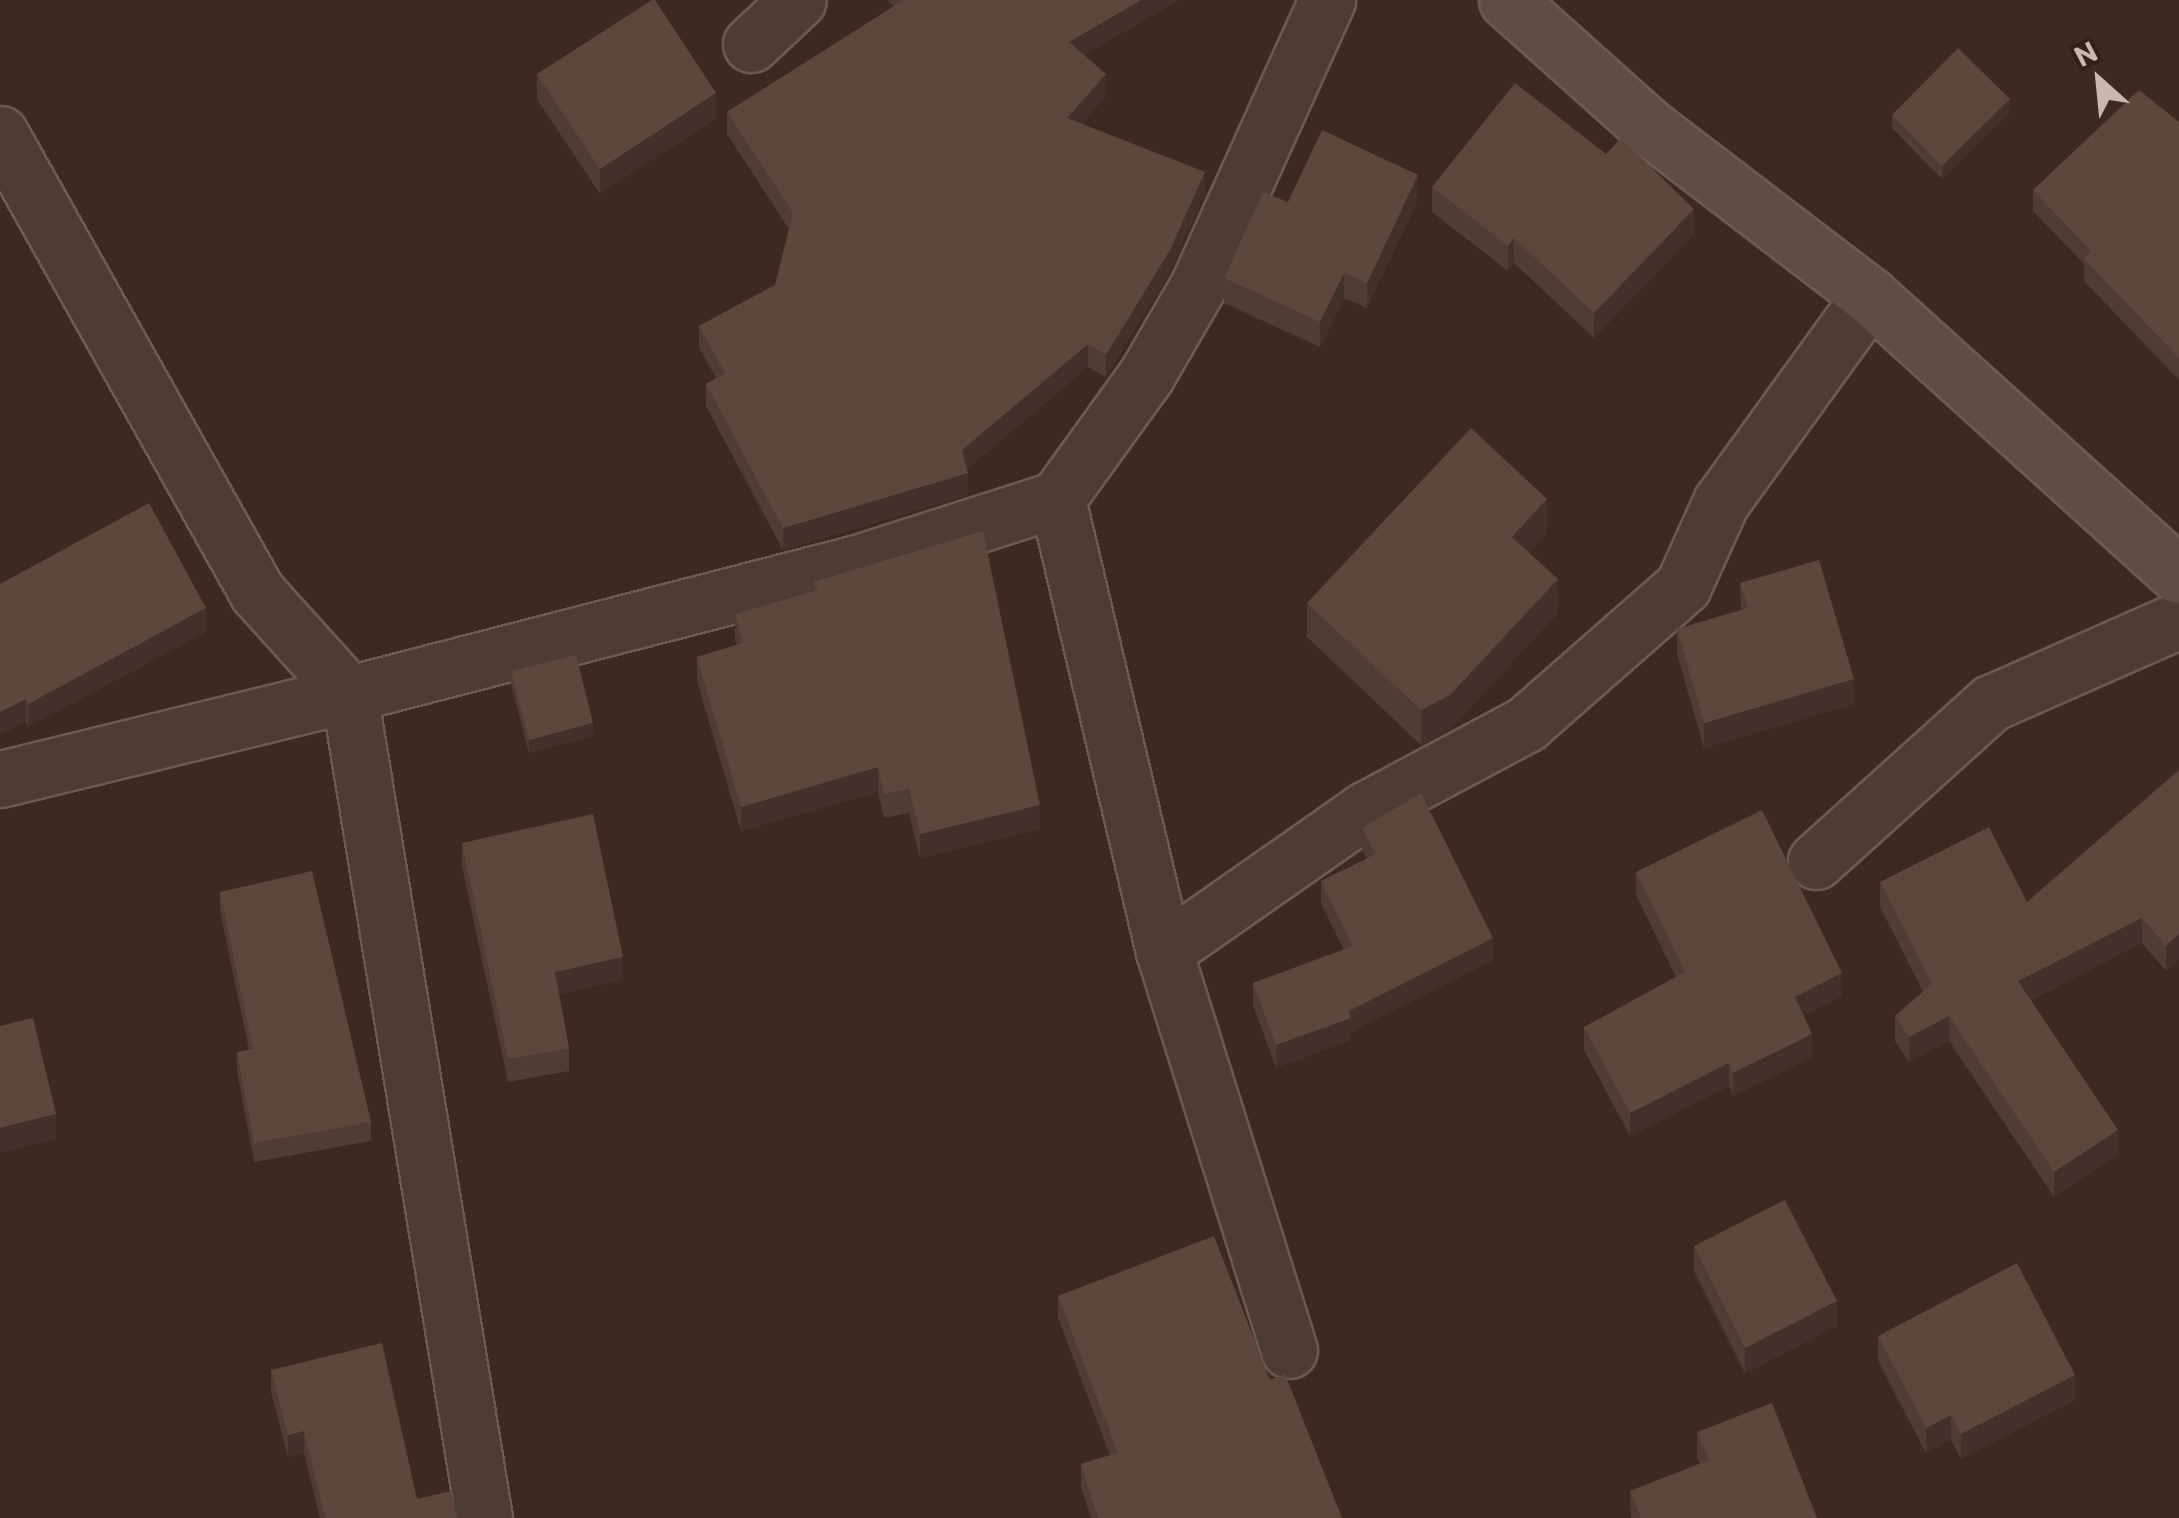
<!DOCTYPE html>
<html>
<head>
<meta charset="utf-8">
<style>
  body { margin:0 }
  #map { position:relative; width:2179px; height:1518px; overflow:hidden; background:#3d2920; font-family:Commissioner,sans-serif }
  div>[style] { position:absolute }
  .roads { filter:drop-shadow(2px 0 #6b5a52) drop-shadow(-2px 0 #6b5a52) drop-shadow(0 2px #6b5a52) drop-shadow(0 -2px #6b5a52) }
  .street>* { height:55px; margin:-27.5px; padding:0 27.5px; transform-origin:27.5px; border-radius:27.5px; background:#4d3c34 }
  .secondary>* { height:55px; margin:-27.5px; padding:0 27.5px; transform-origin:27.5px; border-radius:27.5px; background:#604c42 }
  .wall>* { inset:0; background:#503c34 }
  .shaded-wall>* { inset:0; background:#41312a }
  .building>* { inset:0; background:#5d463c }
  span { translate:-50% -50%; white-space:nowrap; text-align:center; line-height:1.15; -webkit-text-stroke:10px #322119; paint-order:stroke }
  .north { position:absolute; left:2049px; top:30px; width:100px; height:100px; -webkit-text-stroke:8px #322119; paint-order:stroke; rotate:333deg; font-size:28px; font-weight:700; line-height:40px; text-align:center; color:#c9b8af }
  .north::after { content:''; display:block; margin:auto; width:35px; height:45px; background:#c9b8af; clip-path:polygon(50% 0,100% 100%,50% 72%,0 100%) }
</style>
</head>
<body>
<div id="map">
  <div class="roads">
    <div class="street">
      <i style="left:751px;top:44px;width:64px;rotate:-43.1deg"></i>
      <i style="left:0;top:134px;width:525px;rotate:60.7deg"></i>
      <i style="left:257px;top:592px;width:137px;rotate:48deg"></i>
      <i style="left:349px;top:694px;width:359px;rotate:166.3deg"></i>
      <i style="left:1057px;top:499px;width:464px;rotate:76.7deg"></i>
      <i style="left:1816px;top:861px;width:236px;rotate:-42.1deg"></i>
      <i style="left:1991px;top:703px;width:206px;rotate:-23.8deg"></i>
      <i style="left:1289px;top:1350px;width:418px;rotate:-107.4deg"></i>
      <i style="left:1164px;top:951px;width:246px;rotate:-35deg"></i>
      <i style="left:1365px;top:810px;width:183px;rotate:-28.1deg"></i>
      <i style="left:1526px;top:724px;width:209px;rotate:-41.3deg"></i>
      <i style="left:1683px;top:586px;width:92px;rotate:-65.7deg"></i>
      <i style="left:1721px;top:502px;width:254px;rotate:-54.1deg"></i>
      <i style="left:484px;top:1518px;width:835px;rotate:-99.3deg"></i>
      <i style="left:349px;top:694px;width:525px;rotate:-14.46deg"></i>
      <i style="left:857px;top:563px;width:210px;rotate:-17.7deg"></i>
      <i style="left:1057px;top:499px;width:154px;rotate:-54.2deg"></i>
      <i style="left:1147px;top:374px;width:102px;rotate:-59.9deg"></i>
      <i style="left:1198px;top:286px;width:314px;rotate:-65.7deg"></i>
    </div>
    <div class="secondary">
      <i style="left:1507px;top:0;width:191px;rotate:41.8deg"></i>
      <i style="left:1649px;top:127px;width:278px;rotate:37.4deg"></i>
      <i style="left:1870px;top:296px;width:416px;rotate:42.1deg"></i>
    </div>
  </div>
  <div class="wall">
    <i style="clip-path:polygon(887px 0,1179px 0,1084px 55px,1106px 96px,1081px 124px,1205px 194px,1170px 272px,1106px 377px,1088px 367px,967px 469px,968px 495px,783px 550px,706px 406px,706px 384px,716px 378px,699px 348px,699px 326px,775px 285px,789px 229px,727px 134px,727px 112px,894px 6px)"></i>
    <i style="clip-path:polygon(537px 74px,716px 118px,600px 194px,537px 99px)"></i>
    <i style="clip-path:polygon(2010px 112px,1942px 179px,1892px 128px,1892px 115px)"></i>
    <i style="clip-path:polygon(2179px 122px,2179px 380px,2084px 281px,2084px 264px,2033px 211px,2033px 190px)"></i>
    <i style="clip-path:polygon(1432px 187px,1694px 234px,1594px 338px,1514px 263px,1508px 271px,1432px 212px)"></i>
    <i style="clip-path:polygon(1418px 200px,1367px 308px,1344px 298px,1320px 347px,1224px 303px,1224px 278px)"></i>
    <i style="clip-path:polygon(1547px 533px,1529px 552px,1558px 613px,1450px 729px,1421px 745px,1307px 637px,1307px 603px)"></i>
    <i style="clip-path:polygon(813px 582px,1040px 829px,920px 858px,909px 813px,884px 818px,878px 792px,741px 831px,697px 681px,697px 657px,737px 645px,735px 639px,735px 614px,813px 591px)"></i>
    <i style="clip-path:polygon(1740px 583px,1854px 704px,1704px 748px,1677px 654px,1677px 629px,1741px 610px)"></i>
    <i style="clip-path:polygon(0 584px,206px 632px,28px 727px,26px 722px)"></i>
    <i style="clip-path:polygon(511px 671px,593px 736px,529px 753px,511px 684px)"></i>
    <i style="clip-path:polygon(2179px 770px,2166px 971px,2142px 943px,2031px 1000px,2118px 1155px,2054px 1197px,1949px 1041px,1909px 1062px,1895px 1041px,1895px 1016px,1923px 992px,1880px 907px,1880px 882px,2027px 902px)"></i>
    <i style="clip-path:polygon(1362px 828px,1493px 960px,1351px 1032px,1351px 1040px,1276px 1068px,1253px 1005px,1253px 983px,1344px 950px,1321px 903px,1321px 881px,1367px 859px,1362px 850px)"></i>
    <i style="clip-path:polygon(462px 843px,623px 980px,559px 994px,569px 1048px,569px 1071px,508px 1082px,462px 866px)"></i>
    <i style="clip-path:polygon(1636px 872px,1842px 996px,1804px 1015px,1812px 1057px,1733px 1096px,1729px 1086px,1630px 1136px,1584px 1050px,1584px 1027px,1676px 977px,1636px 895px)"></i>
    <i style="clip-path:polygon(220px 892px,371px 1122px,371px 1141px,254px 1162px,237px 1071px,237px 1052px,249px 1050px,220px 911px)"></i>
    <i style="clip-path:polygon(1694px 1246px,1837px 1326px,1745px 1373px,1694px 1271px)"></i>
    <i style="clip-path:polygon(1058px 1296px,1270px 1380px,1342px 1518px,1091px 1518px,1081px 1487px,1081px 1464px,1110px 1455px,1058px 1318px)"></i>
    <i style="clip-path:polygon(1878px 1336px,2075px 1400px,1961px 1459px,1951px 1440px,1926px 1453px,1878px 1361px)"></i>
    <i style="clip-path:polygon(271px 1370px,417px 1499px,457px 1518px,320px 1518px,304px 1453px,288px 1457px,271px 1392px)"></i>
    <i style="clip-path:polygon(1697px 1432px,1817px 1518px,1631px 1518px,1630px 1491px,1700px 1464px,1697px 1457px)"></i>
  </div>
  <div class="shaded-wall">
    <i style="clip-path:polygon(1141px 0,1179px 0,1069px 64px,1069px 42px)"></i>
    <i style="clip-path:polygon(1106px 74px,1106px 96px,1067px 141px,1067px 118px)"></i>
    <i style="clip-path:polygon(716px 93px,716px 118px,600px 194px,600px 169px)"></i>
    <i style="clip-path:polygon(2010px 99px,2010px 112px,1942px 179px,1942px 166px)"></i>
    <i style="clip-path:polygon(1205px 172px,1205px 194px,1170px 272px,1106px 377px,1106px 355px)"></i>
    <i style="clip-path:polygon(1418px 175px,1418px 200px,1367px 308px,1367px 283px)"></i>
    <i style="clip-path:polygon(1694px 209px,1694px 234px,1594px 338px,1594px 313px)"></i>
    <i style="clip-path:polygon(1514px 238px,1514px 263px,1508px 271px,1508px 246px)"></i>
    <i style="clip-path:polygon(1344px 273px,1344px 298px,1320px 347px,1320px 322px)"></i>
    <i style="clip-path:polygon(1088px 344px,1088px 367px,962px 473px,962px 450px)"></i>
    <i style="clip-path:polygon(968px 473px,968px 495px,783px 550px,783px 528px)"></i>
    <i style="clip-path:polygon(1547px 499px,1547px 533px,1512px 571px,1512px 537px)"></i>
    <i style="clip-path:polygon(1558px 579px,1558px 613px,1450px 729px,1421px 745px,1421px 710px)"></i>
    <i style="clip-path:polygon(206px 608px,206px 632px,28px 727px,28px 704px)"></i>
    <i style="clip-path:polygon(1854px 679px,1854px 704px,1704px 748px,1704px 723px)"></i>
    <i style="clip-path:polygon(26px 699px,26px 722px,0 735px,0 712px)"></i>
    <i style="clip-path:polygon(593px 723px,593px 736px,529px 753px,529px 740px)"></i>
    <i style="clip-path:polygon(878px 767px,878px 792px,741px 831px,741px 807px)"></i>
    <i style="clip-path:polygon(1040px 805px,1040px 829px,920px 858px,920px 834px)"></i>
    <i style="clip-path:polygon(2142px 918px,2142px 943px,2018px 1006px,2018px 981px)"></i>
    <i style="clip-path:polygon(2179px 934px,2179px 960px,2166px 971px,2166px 946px)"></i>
    <i style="clip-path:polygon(1493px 938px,1493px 960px,1351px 1032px,1351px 1040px,1276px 1068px,1276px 1045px,1349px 1011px)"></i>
    <i style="clip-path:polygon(623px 957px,623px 980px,555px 995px,555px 972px)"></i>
    <i style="clip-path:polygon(1842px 973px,1842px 996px,1795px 1020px,1795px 997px)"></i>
    <i style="clip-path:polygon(1949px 1016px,1949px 1041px,1909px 1062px,1909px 1037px)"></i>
    <i style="clip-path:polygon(1812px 1034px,1812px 1057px,1733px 1096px,1733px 1073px)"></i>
    <i style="clip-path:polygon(1729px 1063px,1729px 1086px,1630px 1136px,1630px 1113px)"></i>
    <i style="clip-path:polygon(56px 1114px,56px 1139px,0 1153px,0 1128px)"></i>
    <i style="clip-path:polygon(2118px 1130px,2118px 1155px,2054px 1197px,2054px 1172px)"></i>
    <i style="clip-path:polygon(1837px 1301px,1837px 1326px,1745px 1373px,1745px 1348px)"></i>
    <i style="clip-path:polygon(2075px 1375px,2075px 1400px,1961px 1459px,1961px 1434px)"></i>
    <i style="clip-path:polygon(1951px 1415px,1951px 1440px,1926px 1453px,1926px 1428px)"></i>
    <i style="clip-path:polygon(304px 1431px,304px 1453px,288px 1457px,288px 1435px)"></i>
  </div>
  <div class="building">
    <i style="clip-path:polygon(652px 0,655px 0,716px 93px,600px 169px,537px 74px)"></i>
    <i style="clip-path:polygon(904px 0,1141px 0,1069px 42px,1106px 74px,1067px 118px,1205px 172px,1170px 250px,1106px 355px,1088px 344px,962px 450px,968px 473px,783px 528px,706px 384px,725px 373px,699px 326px,775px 285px,793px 213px,727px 112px)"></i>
    <i style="clip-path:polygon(1958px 48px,2010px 99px,1942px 166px,1892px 115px)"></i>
    <i style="clip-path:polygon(1515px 83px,1606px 154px,1621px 138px,1694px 209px,1594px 313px,1514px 238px,1508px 246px,1432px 187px)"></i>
    <i style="clip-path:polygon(2139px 90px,2179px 122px,2179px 358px,2084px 259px,2091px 251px,2033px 190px)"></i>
    <i style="clip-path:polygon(1322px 130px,1418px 175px,1367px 283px,1344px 273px,1320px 322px,1224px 278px,1263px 192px,1288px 202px)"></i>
    <i style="clip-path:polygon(1471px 428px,1547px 499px,1512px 537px,1558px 579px,1450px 695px,1421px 710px,1307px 603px)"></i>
    <i style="clip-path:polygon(149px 503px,206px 608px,28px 704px,26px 699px,0 712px,0 584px)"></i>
    <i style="clip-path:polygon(983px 531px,1040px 805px,920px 834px,909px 789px,884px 794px,878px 767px,741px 807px,697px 657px,743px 643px,735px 614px,818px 590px,813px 582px)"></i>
    <i style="clip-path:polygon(1819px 560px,1854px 679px,1704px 723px,1677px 629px,1748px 608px,1740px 583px)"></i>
    <i style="clip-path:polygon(576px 655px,593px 723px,529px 740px,511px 671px)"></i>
    <i style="clip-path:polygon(2179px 770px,2179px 934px,2166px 946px,2142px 918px,2018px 981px,2118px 1130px,2054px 1172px,1949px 1016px,1909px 1037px,1895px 1016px,1932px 984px,1880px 882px,1989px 827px,2027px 902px)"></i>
    <i style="clip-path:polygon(1421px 793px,1493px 938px,1349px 1011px,1351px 1018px,1276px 1045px,1253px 983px,1353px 946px,1321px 881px,1376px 854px,1362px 828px)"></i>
    <i style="clip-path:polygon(1762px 810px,1842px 973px,1795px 997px,1812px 1034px,1733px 1073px,1729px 1063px,1630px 1113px,1584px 1027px,1685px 972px,1636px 872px)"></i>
    <i style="clip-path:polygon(593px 814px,623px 957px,555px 972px,569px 1048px,508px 1059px,462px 843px)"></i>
    <i style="clip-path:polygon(312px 871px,371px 1122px,254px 1143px,237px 1052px,253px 1049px,220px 892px)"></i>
    <i style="clip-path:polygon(33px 1018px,56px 1114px,0 1128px,0 1026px)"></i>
    <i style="clip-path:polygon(1785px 1200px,1837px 1301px,1745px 1348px,1694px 1246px)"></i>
    <i style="clip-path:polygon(1214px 1236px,1270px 1380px,1285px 1374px,1342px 1518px,1098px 1518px,1081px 1464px,1118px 1453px,1058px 1296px)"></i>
    <i style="clip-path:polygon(2017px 1263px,2075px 1375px,1961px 1434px,1951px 1415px,1926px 1428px,1878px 1336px)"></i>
    <i style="clip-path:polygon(382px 1343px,417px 1499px,451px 1491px,457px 1518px,325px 1518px,304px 1431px,288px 1435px,271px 1370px)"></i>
    <i style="clip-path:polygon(1772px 1403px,1817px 1518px,1641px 1518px,1630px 1491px,1709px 1460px,1697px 1432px)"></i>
  </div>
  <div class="north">N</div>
</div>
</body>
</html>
